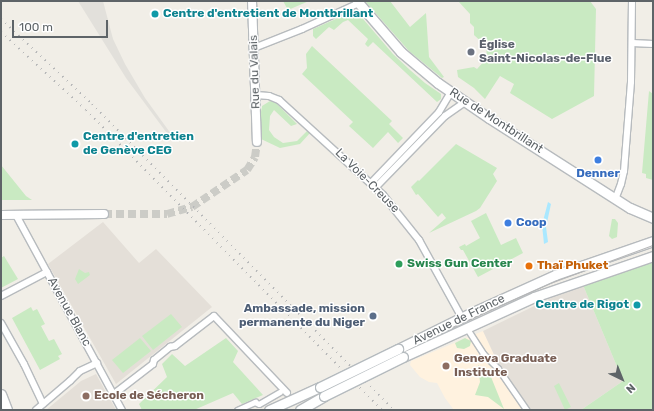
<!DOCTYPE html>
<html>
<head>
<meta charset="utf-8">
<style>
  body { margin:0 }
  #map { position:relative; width:654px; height:411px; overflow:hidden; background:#f1eee7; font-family:Rubik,sans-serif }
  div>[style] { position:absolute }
  .commercial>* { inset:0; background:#fff2df }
  .industrial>* { inset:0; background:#e2e0db }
  .education>* { inset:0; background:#e4dfd8 }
  .green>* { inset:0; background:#c9eac2 }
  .water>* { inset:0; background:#aae8ff }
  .tertiary-tunnel>* { height:8px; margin-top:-4px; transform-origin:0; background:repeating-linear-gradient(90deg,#ccccc7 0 8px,transparent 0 12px) }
  .roads { filter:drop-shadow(1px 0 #b7bbbe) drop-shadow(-1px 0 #b7bbbe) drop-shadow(0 1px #b7bbbe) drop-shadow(0 -1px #b7bbbe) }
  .pedestrian>* { height:4.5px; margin:-2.25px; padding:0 2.25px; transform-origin:2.25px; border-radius:2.25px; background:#fff }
  .minor>* { height:6px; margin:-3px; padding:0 3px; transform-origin:3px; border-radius:3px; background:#fff }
  .tertiary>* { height:8px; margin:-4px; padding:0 4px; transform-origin:4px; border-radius:4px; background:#fff }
  .secondary>* { height:9px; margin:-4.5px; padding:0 4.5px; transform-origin:4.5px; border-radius:4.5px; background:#fff }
  .tram>* { height:1px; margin:-0.5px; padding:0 0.5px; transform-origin:0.5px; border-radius:0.5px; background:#b6b7b8 }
  .rail>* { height:2px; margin-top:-1px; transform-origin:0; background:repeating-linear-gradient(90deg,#b6b7b8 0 1px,transparent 0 6px) }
  .bridges { filter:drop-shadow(1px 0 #b5bbbf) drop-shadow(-1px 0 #b5bbbf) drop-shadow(0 1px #b5bbbf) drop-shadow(0 -1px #b5bbbf) }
  .secondary-bridge>* { height:9px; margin:-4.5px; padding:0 4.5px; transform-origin:4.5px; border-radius:4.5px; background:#fff }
  .dots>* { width:11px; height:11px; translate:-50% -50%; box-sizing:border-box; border:2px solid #fff; border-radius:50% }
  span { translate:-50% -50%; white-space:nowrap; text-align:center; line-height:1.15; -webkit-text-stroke:3px #fff; paint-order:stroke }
  .culture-label { font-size:12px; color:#0d838f; font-weight:700 }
  .left { translate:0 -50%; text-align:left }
  .right { translate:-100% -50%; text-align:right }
  .worship-label { font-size:12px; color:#5b616d; font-weight:700 }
  .street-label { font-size:12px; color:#5e6468 }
  .shop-label { font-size:12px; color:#366cbe; font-weight:700 }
  .leisure-label { font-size:12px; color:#27864d; font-weight:700 }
  .food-label { font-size:12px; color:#c56008; font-weight:700 }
  .service-label { font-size:12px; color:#4e5e75; font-weight:700 }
  .education-label { font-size:12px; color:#785e54; font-weight:700 }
  .frame { position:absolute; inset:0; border:2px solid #5e6468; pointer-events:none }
  .north { position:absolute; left:602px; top:359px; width:40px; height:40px; -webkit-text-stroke:3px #fff; paint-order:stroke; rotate:137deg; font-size:11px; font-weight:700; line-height:16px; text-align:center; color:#5e6468 }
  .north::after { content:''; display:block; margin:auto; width:14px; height:18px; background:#5e6468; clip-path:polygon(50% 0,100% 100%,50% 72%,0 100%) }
  .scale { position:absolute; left:12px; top:20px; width:96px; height:18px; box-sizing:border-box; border:2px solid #5e6468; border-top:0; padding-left:5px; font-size:12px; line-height:14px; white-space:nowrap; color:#5e6468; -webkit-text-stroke:3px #fff; paint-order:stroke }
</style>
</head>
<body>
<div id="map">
  <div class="commercial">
    <i style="clip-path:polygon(483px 331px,497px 361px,529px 410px,454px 410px,445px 398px,437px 383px,429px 382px,420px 377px,410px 365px,411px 361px)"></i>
  </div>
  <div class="industrial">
    <i style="clip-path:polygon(78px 1px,103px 1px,113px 39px,125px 64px,145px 98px,174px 138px,172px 140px,126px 78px)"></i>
  </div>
  <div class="education">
    <i style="clip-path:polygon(103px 222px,139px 263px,156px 249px,212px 307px,116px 384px,48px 264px)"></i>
    <i style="clip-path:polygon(583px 285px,623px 381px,581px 410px,529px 410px,497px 361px,483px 331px,557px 295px)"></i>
    <i style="clip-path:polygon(96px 374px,116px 410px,46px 410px,81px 381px)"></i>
  </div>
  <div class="green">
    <i style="clip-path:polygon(283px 1px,309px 1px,288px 10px)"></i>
    <i style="clip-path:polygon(365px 1px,390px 1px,410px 27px,426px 13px,429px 57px,444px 77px,442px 78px,409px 51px)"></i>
    <i style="clip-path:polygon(458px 1px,590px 1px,596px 9px,594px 96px,552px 119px,510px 93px,514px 84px,500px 76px,485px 99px,474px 88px,458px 77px,457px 70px,474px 67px,477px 69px,487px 58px,486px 46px,474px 35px,474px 27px,470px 23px,470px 14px)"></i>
    <i style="clip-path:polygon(354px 11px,358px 13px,393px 54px,410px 70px,425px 83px,441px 94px,441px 99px,437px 102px,373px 42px,368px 47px,365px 44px,368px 39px,348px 20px,343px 22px,334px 30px,329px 27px,316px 39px,313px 36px,313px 29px)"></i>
    <i style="clip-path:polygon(312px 46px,392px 121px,389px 124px,403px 138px,398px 143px,388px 132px,373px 148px,349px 126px,353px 122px,302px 74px,307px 68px,306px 54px)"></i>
    <i style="clip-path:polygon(649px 91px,653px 94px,653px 180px,646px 178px,646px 174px,642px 173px)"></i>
    <i style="clip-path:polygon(270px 101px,276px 103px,297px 124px,291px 126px,274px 110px,270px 116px,269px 130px,274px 137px,283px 143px,297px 141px,307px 131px,310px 133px,300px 144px,280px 148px,261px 139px,261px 112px,262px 106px)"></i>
    <i style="clip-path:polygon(456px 144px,497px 168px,493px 174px,497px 181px,480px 208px,476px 211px,429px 233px,446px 218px,442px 213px,438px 217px,418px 194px,416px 195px,411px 187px,418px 180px,419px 181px)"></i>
    <i style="clip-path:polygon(1px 165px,26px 196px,32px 200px,1px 200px)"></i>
    <i style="clip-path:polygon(486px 213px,501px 245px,516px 238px,523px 253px,478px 277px,463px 250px,461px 250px,459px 247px,465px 244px,466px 246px,480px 238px,471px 221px)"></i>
    <i style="clip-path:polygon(612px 219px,615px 219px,618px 223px,617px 237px,612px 239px,609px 236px)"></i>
    <i style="clip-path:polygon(4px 256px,18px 279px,1px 288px,1px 258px)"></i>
    <i style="clip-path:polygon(653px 261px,653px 410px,581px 410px,623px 381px,583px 285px)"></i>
    <i style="clip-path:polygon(79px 269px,85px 273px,89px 272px,90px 275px,78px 284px,75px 279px)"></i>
    <i style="clip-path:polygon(31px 307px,33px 311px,37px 309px,45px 324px,41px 326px,49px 341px,54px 339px,62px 354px,58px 356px,60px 359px,40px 370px,12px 318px)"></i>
    <i style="clip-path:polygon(171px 314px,182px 327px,153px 350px,142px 336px)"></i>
    <i style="clip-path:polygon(140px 338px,151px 351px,123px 373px,112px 360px)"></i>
    <i style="clip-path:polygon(226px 338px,238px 351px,233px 362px,263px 395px,242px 404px,233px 393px,194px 410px,142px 410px,139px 404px,167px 377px,162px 364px,172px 354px,185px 366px)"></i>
    <i style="clip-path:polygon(465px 338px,471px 341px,470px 346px,464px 349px,457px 348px,455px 343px)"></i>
    <i style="clip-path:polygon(478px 365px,491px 377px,504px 409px,488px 397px,475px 395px,480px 382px)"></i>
    <i style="clip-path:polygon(559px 383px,571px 407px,565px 410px,554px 386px)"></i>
  </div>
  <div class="water">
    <i style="clip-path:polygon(548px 202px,551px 204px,546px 227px,548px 242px,544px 244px,542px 225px)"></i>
  </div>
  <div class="tertiary-tunnel">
    <i style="left:104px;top:214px;width:63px"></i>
    <i style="left:167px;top:214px;width:26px;rotate:-16deg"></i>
    <i style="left:192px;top:207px;width:66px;rotate:-33.9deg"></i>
    <i style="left:247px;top:170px;width:15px;rotate:-58deg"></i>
    <i style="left:255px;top:157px;width:15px;rotate:-82deg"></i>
  </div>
  <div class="roads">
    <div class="pedestrian">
      <i style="left:467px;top:328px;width:31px;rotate:57deg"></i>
      <i style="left:484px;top:354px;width:20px;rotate:45deg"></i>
      <i style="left:498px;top:368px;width:51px;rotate:55.4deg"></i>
      <i style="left:237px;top:410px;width:20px;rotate:-24deg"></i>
      <i style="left:255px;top:402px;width:4px;rotate:27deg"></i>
      <i style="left:259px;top:404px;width:24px;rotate:-30deg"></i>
    </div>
    <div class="minor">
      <i style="left:632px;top:43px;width:21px;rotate:3deg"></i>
      <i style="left:254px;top:48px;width:52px;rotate:-21.6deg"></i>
      <i style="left:302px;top:29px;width:63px;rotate:-24.5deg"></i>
      <i style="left:256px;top:95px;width:13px;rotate:4deg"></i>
      <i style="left:269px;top:96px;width:11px;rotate:22deg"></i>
      <i style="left:279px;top:100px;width:141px;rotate:42.4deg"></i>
      <i style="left:383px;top:195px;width:58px;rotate:51.3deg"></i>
      <i style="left:419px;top:240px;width:89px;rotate:61.1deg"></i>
      <i style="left:371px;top:183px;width:98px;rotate:-46.2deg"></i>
      <i style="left:439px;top:112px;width:23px;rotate:-59deg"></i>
      <i style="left:376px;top:187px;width:99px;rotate:-45.8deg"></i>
      <i style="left:445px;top:116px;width:24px;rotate:-35deg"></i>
      <i style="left:616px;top:197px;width:14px;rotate:-69deg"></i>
      <i style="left:621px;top:184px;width:13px;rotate:-77deg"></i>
      <i style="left:624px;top:171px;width:89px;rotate:-85.5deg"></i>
      <i style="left:631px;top:82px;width:81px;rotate:-89.3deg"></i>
      <i style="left:16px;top:215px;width:222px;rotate:61.5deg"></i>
      <i style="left:1px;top:296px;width:52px;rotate:-27.6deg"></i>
      <i style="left:1px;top:323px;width:47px;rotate:60.7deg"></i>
      <i style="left:24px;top:364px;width:44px;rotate:64.6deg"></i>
      <i style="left:114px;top:394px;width:49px;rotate:-37.6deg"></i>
      <i style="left:153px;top:364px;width:4px;rotate:-76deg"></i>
      <i style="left:154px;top:360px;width:21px;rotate:-39deg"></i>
      <i style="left:170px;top:347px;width:5px;rotate:-11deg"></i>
      <i style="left:175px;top:346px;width:49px;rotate:-37.6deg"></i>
      <i style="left:214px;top:316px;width:106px;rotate:46.5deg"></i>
      <i style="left:36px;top:410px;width:45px;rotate:-40.5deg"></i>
      <i style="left:70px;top:381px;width:14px;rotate:-45deg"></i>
      <i style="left:80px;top:371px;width:19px;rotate:-25deg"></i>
    </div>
    <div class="tertiary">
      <i style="left:252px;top:1px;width:141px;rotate:88deg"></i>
      <i style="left:1px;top:215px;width:103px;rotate:-0.6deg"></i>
    </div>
    <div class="secondary">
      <i style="left:357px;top:1px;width:67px;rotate:49.2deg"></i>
      <i style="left:401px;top:52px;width:48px;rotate:40deg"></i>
      <i style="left:438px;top:83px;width:62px;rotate:34.5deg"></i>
      <i style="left:489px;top:118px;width:167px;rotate:32.6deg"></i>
      <i style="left:630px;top:208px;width:25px;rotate:23deg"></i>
      <i style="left:398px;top:349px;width:86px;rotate:-26.3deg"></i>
      <i style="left:475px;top:311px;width:88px;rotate:-24.2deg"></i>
      <i style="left:555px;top:275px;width:104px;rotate:-19.1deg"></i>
      <i style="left:403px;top:357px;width:144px;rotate:-24.6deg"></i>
      <i style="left:534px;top:297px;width:126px;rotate:-19deg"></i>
      <i style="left:1px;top:394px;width:17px;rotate:69deg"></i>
      <i style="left:269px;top:410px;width:56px;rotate:-24.3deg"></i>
      <i style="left:300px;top:410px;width:28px;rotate:-30deg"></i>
    </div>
  </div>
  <div class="tram">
    <i style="left:452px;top:327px;width:107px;rotate:-24.2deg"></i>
    <i style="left:550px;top:283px;width:110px;rotate:-20.3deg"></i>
  </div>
  <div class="rail">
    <i style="left:1px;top:19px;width:125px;rotate:43deg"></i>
    <i style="left:92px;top:104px;width:430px;rotate:45.4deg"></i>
    <i style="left:1px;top:32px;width:115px;rotate:42.5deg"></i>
    <i style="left:86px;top:110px;width:421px;rotate:45.4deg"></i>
  </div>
  <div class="bridges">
    <div class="secondary-bridge">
      <i style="left:320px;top:387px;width:87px;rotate:-26deg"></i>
      <i style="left:324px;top:396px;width:88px;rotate:-26.3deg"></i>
    </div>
  </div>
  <div class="dots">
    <i style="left:155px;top:14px;background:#0f9aa8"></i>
    <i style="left:471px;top:52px;background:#6b7280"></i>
    <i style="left:75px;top:144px;background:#0f9aa8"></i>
    <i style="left:598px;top:160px;background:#3f7fe0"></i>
    <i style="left:508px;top:223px;background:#3f7fe0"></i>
    <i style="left:399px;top:264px;background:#2e9e5b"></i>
    <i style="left:529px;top:266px;background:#e8710a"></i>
    <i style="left:637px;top:305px;background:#0f9aa8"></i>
    <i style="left:373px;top:316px;background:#5c6f8a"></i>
    <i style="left:446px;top:366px;background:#8d6e63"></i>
    <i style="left:86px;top:396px;background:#8d6e63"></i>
  </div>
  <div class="culture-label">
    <span class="left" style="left:163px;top:14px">Centre d'entretient de Montbrillant</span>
    <span class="left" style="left:83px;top:144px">Centre d'entretien<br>de Genève CEG</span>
    <span class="right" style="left:629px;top:305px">Centre de Rigot</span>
  </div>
  <div class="worship-label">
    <span class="left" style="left:479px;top:52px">Église<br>Saint-Nicolas-de-Flue</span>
  </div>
  <div class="street-label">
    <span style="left:255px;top:72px;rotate:-92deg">Rue du Valais</span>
    <span style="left:496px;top:121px;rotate:33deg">Rue de Montbrillant</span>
    <span style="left:367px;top:181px;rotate:45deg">La Voie-Creuse</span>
    <span style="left:69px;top:312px;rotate:61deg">Avenue Blanc</span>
    <span style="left:459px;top:320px;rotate:-26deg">Avenue de France</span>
  </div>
  <div class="shop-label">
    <span style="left:598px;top:174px">Denner</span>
    <span class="left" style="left:516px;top:223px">Coop</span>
  </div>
  <div class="leisure-label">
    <span class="left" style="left:407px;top:264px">Swiss Gun Center</span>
  </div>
  <div class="food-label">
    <span class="left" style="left:537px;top:266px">Thaï Phuket</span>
  </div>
  <div class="service-label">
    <span class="right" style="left:365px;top:316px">Ambassade, mission<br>permanente du Niger</span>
  </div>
  <div class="education-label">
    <span class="left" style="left:454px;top:366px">Geneva Graduate<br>Institute</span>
    <span class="left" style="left:94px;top:396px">Ecole de Sécheron</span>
  </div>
  <div class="frame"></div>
  <div class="north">N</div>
  <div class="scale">100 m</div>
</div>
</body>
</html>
